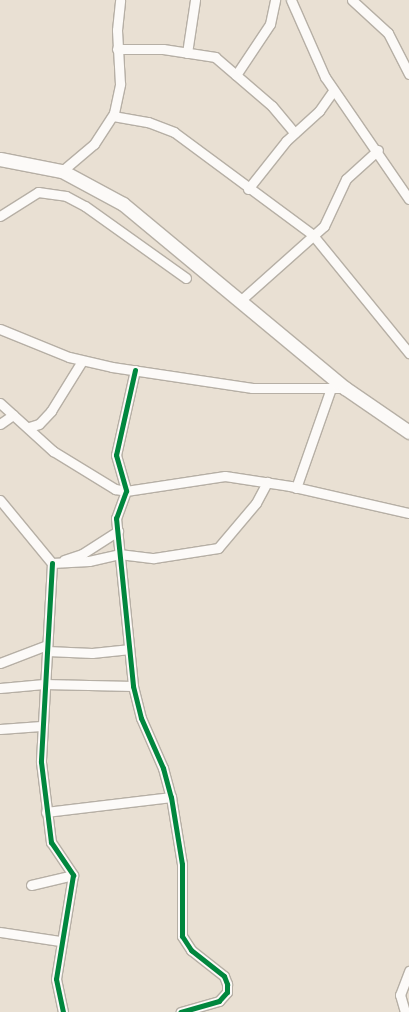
<!DOCTYPE html>
<html>
<head>
<meta charset="utf-8">
<style>
  body { margin:0 }
  #map { position:relative; width:409px; height:1012px; overflow:hidden; background:#e9e0d3; font-family:Lato,sans-serif }
  div>[style] { position:absolute }
  .roads { filter:drop-shadow(1px 0 #b6afa5) drop-shadow(-1px 0 #b6afa5) drop-shadow(0 1px #b6afa5) drop-shadow(0 -1px #b6afa5) }
  .street>* { height:9px; margin:-4.5px; padding:0 4.5px; transform-origin:4.5px; border-radius:4.5px; background:#fcfaf8 }
  .secondary>* { height:13px; margin:-6.5px; padding:0 6.5px; transform-origin:6.5px; border-radius:6.5px; background:#fcfaf8 }
  .cycleway>* { height:5px; margin:-2.5px; padding:0 2.5px; transform-origin:2.5px; border-radius:2.5px; background:#00873e }
  span { translate:-50% -50%; white-space:nowrap; text-align:center; line-height:1.15; -webkit-text-stroke:4px #fdf0dc; paint-order:stroke }
</style>
</head>
<body>
<div id="map">
  <div class="roads">
    <div class="street">
      <i style="left:291px;top:0;width:84px;rotate:66.2deg"></i>
      <i style="left:325px;top:77px;width:148px;rotate:55.5deg"></i>
      <i style="left:352px;top:0;width:49px;rotate:42.5deg"></i>
      <i style="left:388px;top:33px;width:46px;rotate:62.9deg"></i>
      <i style="left:117px;top:49px;width:46px"></i>
      <i style="left:163px;top:49px;width:53px;rotate:8.7deg"></i>
      <i style="left:215px;top:57px;width:75px;rotate:40.7deg"></i>
      <i style="left:272px;top:106px;width:35px;rotate:50deg"></i>
      <i style="left:187px;top:53px;width:54px;rotate:-81.4deg"></i>
      <i style="left:236px;top:75px;width:61px;rotate:-56.3deg"></i>
      <i style="left:270px;top:24px;width:25px;rotate:-78deg"></i>
      <i style="left:113px;top:116px;width:36px;rotate:10deg"></i>
      <i style="left:148px;top:122px;width:28px;rotate:21deg"></i>
      <i style="left:174px;top:132px;width:172px;rotate:36.5deg"></i>
      <i style="left:312px;top:234px;width:154px;rotate:50.8deg"></i>
      <i style="left:62px;top:171px;width:42px;rotate:-40.2deg"></i>
      <i style="left:94px;top:144px;width:37px;rotate:-57deg"></i>
      <i style="left:114px;top:113px;width:30px;rotate:-78deg"></i>
      <i style="left:120px;top:84px;width:54px;rotate:-93.2deg"></i>
      <i style="left:117px;top:30px;width:30px;rotate:-84deg"></i>
      <i style="left:248px;top:189px;width:61px;rotate:-51.6deg"></i>
      <i style="left:286px;top:141px;width:45px;rotate:-42.3deg"></i>
      <i style="left:319px;top:111px;width:24px;rotate:-55deg"></i>
      <i style="left:0;top:216px;width:45px;rotate:-32.3deg"></i>
      <i style="left:38px;top:192px;width:28px;rotate:8deg"></i>
      <i style="left:66px;top:196px;width:21px;rotate:28deg"></i>
      <i style="left:85px;top:206px;width:124px;rotate:35.5deg"></i>
      <i style="left:241px;top:300px;width:111px;rotate:-41.7deg"></i>
      <i style="left:324px;top:226px;width:52px;rotate:-64.9deg"></i>
      <i style="left:346px;top:179px;width:43px;rotate:-42.2deg"></i>
      <i style="left:0;top:329px;width:74px;rotate:22.1deg"></i>
      <i style="left:69px;top:357px;width:44px;rotate:13.1deg"></i>
      <i style="left:112px;top:367px;width:142px;rotate:8.5deg"></i>
      <i style="left:252px;top:388px;width:93px"></i>
      <i style="left:135px;top:370px;width:87px;rotate:102.6deg"></i>
      <i style="left:116px;top:455px;width:37px;rotate:74deg"></i>
      <i style="left:126px;top:491px;width:29px;rotate:110deg"></i>
      <i style="left:116px;top:518px;width:169px;rotate:84.2deg"></i>
      <i style="left:133px;top:686px;width:33px;rotate:76deg"></i>
      <i style="left:141px;top:718px;width:55px;rotate:66.3deg"></i>
      <i style="left:163px;top:768px;width:30px;rotate:75deg"></i>
      <i style="left:171px;top:797px;width:68px;rotate:80.7deg"></i>
      <i style="left:182px;top:864px;width:72px;rotate:90deg"></i>
      <i style="left:182px;top:936px;width:17px;rotate:57deg"></i>
      <i style="left:191px;top:950px;width:42px;rotate:38.2deg"></i>
      <i style="left:224px;top:976px;width:9px;rotate:69deg"></i>
      <i style="left:227px;top:984px;width:8px;rotate:90deg"></i>
      <i style="left:227px;top:992px;width:12px;rotate:132deg"></i>
      <i style="left:219px;top:1001px;width:40px;rotate:164deg"></i>
      <i style="left:0;top:403px;width:72px;rotate:42.2deg"></i>
      <i style="left:53px;top:451px;width:73px;rotate:31.5deg"></i>
      <i style="left:115px;top:489px;width:11px;rotate:10deg"></i>
      <i style="left:126px;top:491px;width:100px;rotate:-8.6deg"></i>
      <i style="left:225px;top:476px;width:66px;rotate:8.7deg"></i>
      <i style="left:290px;top:486px;width:122px;rotate:12.8deg"></i>
      <i style="left:0;top:424px;width:16px;rotate:-35deg"></i>
      <i style="left:29px;top:427px;width:10px;rotate:-17deg"></i>
      <i style="left:39px;top:424px;width:18px;rotate:-47deg"></i>
      <i style="left:51px;top:411px;width:59px;rotate:-58.2deg"></i>
      <i style="left:296px;top:488px;width:106px;rotate:-70.7deg"></i>
      <i style="left:0;top:500px;width:82px;rotate:50.5deg"></i>
      <i style="left:52px;top:563px;width:37px;rotate:-3deg"></i>
      <i style="left:89px;top:561px;width:31px;rotate:-13deg"></i>
      <i style="left:119px;top:554px;width:35px;rotate:7deg"></i>
      <i style="left:154px;top:558px;width:65px;rotate:-8.9deg"></i>
      <i style="left:218px;top:548px;width:59px;rotate:-49.8deg"></i>
      <i style="left:256px;top:503px;width:24px;rotate:-62deg"></i>
      <i style="left:64px;top:560px;width:19px;rotate:-18deg"></i>
      <i style="left:82px;top:554px;width:43px;rotate:-32.6deg"></i>
      <i style="left:52px;top:563px;width:199px;rotate:93.2deg"></i>
      <i style="left:41px;top:762px;width:81px;rotate:82.9deg"></i>
      <i style="left:51px;top:842px;width:40px;rotate:56deg"></i>
      <i style="left:73px;top:875px;width:105px;rotate:99.3deg"></i>
      <i style="left:56px;top:979px;width:34px;rotate:78deg"></i>
      <i style="left:47px;top:651px;width:45px;rotate:2.5deg"></i>
      <i style="left:92px;top:653px;width:36px;rotate:-6deg"></i>
      <i style="left:0;top:663px;width:50px;rotate:-21deg"></i>
      <i style="left:0;top:688px;width:44px;rotate:-5.2deg"></i>
      <i style="left:44px;top:684px;width:89px;rotate:1.3deg"></i>
      <i style="left:0;top:729px;width:41px;rotate:-4.2deg"></i>
      <i style="left:46px;top:812px;width:126px;rotate:-6.8deg"></i>
      <i style="left:31px;top:885px;width:43px;rotate:-13.4deg"></i>
      <i style="left:0;top:932px;width:61px;rotate:8.5deg"></i>
      <i style="left:405px;top:1012px;width:18px;rotate:-106deg"></i>
      <i style="left:400px;top:995px;width:26px;rotate:-69deg"></i>
    </div>
    <div class="secondary">
      <i style="left:0;top:159px;width:63px;rotate:11deg"></i>
      <i style="left:62px;top:171px;width:69px;rotate:28.4deg"></i>
      <i style="left:123px;top:204px;width:288px;rotate:39.7deg"></i>
      <i style="left:345px;top:388px;width:78px;rotate:34.5deg"></i>
    </div>
  </div>
  <div class="cycleway">
    <i style="left:135px;top:370px;width:87px;rotate:102.6deg"></i>
    <i style="left:116px;top:455px;width:37px;rotate:74deg"></i>
    <i style="left:126px;top:491px;width:29px;rotate:110deg"></i>
    <i style="left:116px;top:518px;width:169px;rotate:84.2deg"></i>
    <i style="left:133px;top:686px;width:33px;rotate:76deg"></i>
    <i style="left:141px;top:718px;width:55px;rotate:66.3deg"></i>
    <i style="left:163px;top:768px;width:30px;rotate:75deg"></i>
    <i style="left:171px;top:797px;width:68px;rotate:80.7deg"></i>
    <i style="left:182px;top:864px;width:72px;rotate:90deg"></i>
    <i style="left:182px;top:936px;width:17px;rotate:57deg"></i>
    <i style="left:191px;top:950px;width:42px;rotate:38.2deg"></i>
    <i style="left:224px;top:976px;width:9px;rotate:69deg"></i>
    <i style="left:227px;top:984px;width:8px;rotate:90deg"></i>
    <i style="left:227px;top:992px;width:12px;rotate:132deg"></i>
    <i style="left:219px;top:1001px;width:40px;rotate:164deg"></i>
    <i style="left:52px;top:563px;width:199px;rotate:93.2deg"></i>
    <i style="left:41px;top:762px;width:81px;rotate:82.9deg"></i>
    <i style="left:51px;top:842px;width:40px;rotate:56deg"></i>
    <i style="left:73px;top:875px;width:105px;rotate:99.3deg"></i>
    <i style="left:56px;top:979px;width:34px;rotate:78deg"></i>
  </div>
</div>
</body>
</html>
